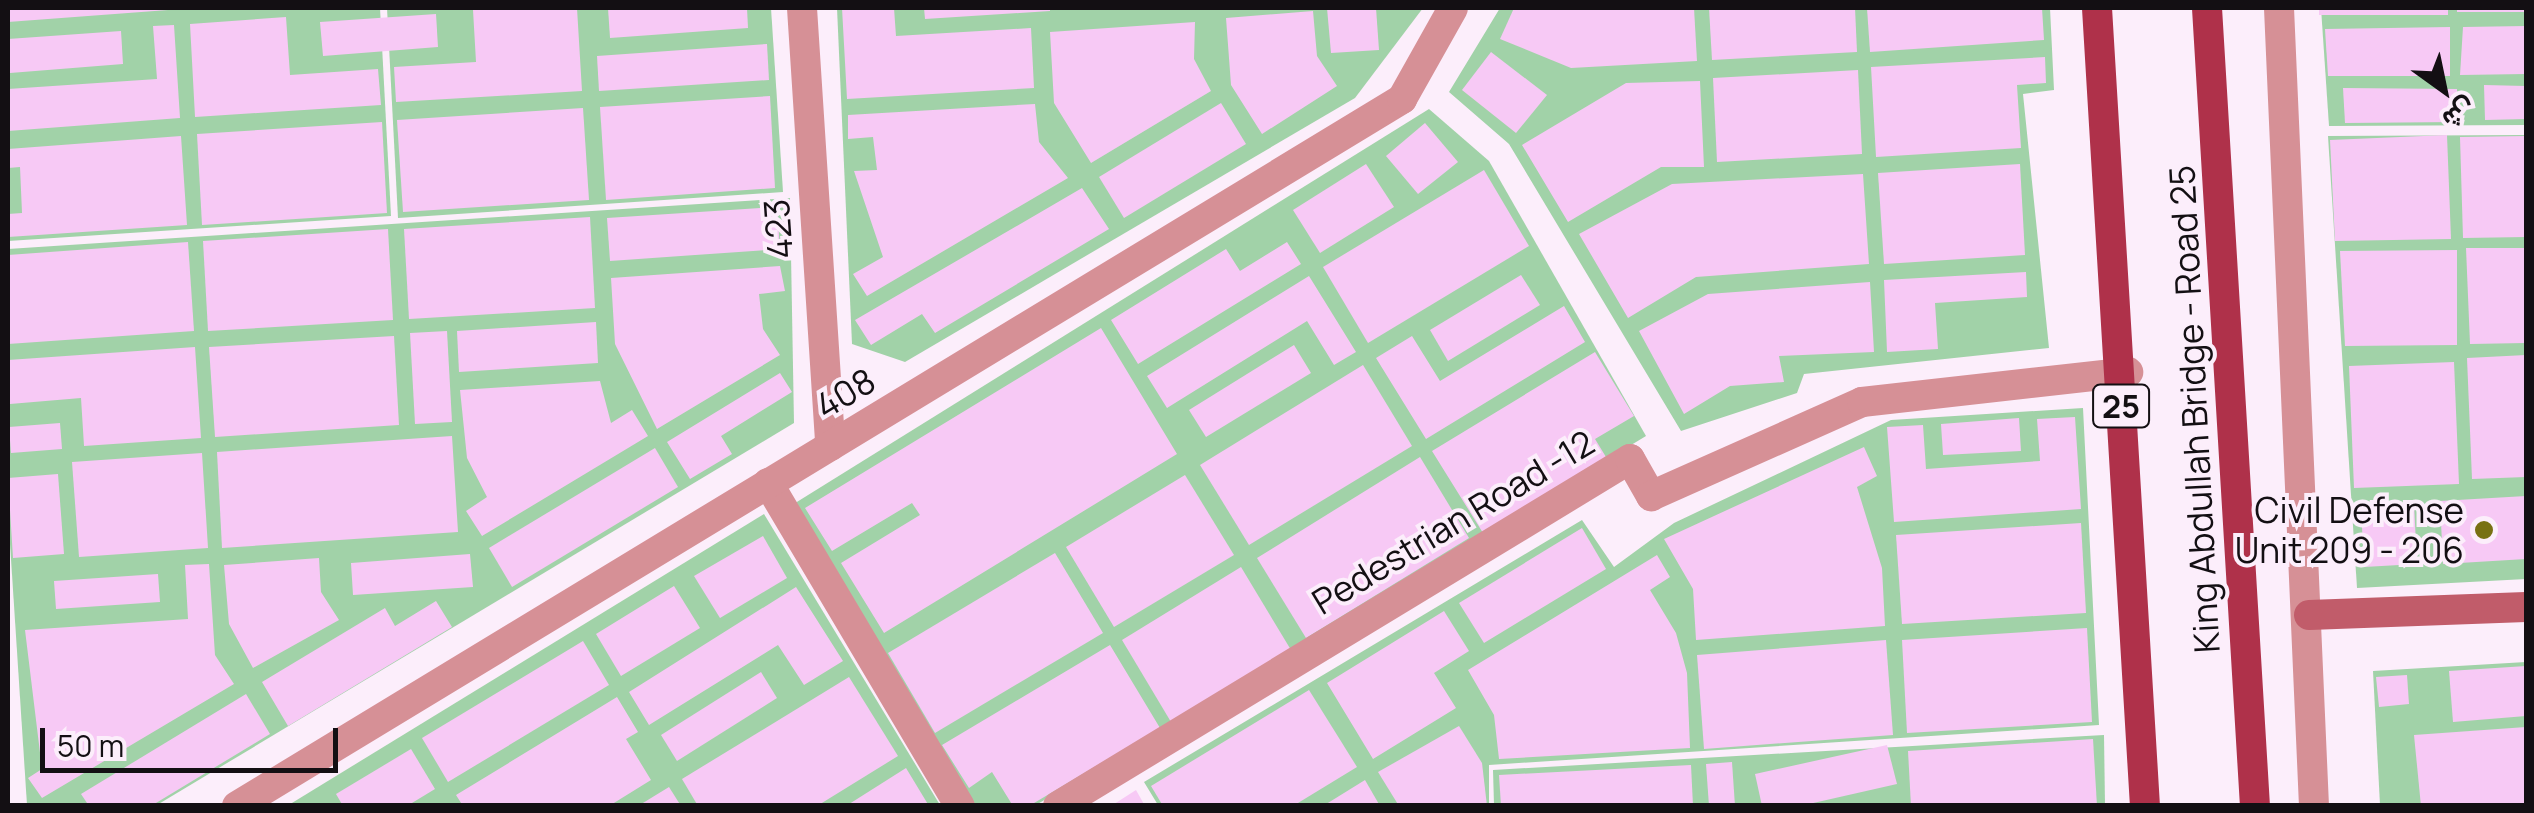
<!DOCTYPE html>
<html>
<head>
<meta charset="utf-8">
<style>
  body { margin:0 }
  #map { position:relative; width:2534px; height:813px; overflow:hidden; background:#fceefb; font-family:Manrope,Vazirmatn,sans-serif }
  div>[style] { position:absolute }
  .green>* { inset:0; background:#a1d2a8 }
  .building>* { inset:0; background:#f7c9f5 }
  .street>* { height:30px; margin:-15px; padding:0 15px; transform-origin:15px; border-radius:15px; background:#d69096 }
  .secondary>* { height:30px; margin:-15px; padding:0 15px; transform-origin:15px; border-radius:15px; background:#c15c6a }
  .primary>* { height:30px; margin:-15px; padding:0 15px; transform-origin:15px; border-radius:15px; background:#af314a }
  .primary-bridge>* { height:30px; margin:-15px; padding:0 15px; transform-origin:15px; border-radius:15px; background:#af314a }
  .dots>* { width:28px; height:28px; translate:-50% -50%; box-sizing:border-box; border:5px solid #fceefb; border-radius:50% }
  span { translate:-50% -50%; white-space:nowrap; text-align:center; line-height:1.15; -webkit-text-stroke:8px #fceefb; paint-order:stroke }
  .shield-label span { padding:2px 8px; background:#fceefb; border:2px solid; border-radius:8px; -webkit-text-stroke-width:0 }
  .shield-label { font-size:32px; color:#130f13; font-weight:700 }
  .street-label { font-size:35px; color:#130f13 }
  .poi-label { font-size:35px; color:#130f13 }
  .right { translate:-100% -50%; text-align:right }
  .frame { position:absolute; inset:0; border:10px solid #130f13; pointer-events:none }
  .north { position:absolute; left:2394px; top:40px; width:100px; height:100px; -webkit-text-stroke:8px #fceefb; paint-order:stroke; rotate:147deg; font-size:28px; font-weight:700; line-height:40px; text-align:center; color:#130f13 }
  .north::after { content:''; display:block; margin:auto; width:35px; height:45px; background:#130f13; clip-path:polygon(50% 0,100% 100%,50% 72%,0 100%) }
  .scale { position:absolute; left:40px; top:728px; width:298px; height:45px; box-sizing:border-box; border:5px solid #130f13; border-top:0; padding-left:12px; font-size:30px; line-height:35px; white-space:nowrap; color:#130f13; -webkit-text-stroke:8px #fceefb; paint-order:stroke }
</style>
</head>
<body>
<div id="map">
  <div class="green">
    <i style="clip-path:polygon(8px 8px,380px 8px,391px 216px,8px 241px)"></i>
    <i style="clip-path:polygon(387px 8px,771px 8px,783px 192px,398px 218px)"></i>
    <i style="clip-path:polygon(837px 8px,1423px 8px,1355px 98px,905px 362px,852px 344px)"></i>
    <i style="clip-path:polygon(1500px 8px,2050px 8px,2054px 90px,2023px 94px,2049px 348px,1804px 374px,1797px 393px,1681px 431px,1509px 144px,1449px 92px)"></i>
    <i style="clip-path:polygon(2321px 8px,2526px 8px,2526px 125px,2329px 126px)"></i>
    <i style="clip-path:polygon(1429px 109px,1489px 161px,1646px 436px,1036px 805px,971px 805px,792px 505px)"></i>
    <i style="clip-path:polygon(2526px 135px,2526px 579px,2357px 588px,2328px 136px)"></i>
    <i style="clip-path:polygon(790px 198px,794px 423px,157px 805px,27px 805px,8px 513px,8px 249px)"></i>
    <i style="clip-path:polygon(2083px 408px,2099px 725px,1489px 765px,1489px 805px,1158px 805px,1144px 782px,1582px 520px,1614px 567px,1674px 523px,1891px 420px)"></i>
    <i style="clip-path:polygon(764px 514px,940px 805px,287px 806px)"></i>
    <i style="clip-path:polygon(2526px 662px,2526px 805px,2380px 805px,2373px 671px)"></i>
    <i style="clip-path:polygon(2104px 735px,2105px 805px,1494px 805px,1493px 770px)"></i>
  </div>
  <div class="building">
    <i style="clip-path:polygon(8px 8px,168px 8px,168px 10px,8px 22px)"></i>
    <i style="clip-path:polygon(577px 8px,582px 91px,396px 102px,394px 67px,476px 62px,473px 10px)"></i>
    <i style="clip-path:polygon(608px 8px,747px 8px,748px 28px,610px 38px)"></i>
    <i style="clip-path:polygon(842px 8px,894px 8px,896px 36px,1031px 28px,1034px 88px,847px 99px)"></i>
    <i style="clip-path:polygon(924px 8px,1050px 8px,1050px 11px,925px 19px)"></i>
    <i style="clip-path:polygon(1327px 8px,1376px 8px,1379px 50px,1331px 53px)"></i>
    <i style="clip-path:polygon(1514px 8px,1694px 8px,1697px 61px,1571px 68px,1500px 39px)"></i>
    <i style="clip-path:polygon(1709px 8px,1855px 8px,1857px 52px,1712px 60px)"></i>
    <i style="clip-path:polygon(1867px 8px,2042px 8px,2044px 40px,1870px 52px)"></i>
    <i style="clip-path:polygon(2319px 8px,2448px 8px,2448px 15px,2319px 15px)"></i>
    <i style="clip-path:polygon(2457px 8px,2526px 8px,2526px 12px,2457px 12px)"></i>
    <i style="clip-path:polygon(1313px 11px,1317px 56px,1337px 86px,1262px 134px,1231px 85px,1226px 18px)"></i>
    <i style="clip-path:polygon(436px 14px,438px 47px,323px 56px,320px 22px)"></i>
    <i style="clip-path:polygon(286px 17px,290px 75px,378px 69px,381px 105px,195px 117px,190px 24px)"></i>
    <i style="clip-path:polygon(1195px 22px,1194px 59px,1211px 91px,1091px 163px,1054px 103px,1050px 32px)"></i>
    <i style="clip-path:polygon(174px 25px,180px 118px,8px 131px,8px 89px,157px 79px,153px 26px)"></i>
    <i style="clip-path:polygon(2526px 26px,2526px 74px,2460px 75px,2463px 27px)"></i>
    <i style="clip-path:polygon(2450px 27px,2450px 76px,2328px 76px,2325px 29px)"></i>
    <i style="clip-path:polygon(121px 31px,123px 64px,10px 73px,8px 39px)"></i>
    <i style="clip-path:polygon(767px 44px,769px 80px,599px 91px,597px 56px)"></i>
    <i style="clip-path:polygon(1491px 52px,1547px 95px,1516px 133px,1462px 90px)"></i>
    <i style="clip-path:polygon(2045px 57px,2046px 83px,2017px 85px,2021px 148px,1876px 157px,1871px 67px)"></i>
    <i style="clip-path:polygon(1858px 70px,1862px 154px,1717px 162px,1713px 78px)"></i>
    <i style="clip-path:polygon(1700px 81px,1704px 167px,1661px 167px,1568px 222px,1522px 145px,1626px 83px)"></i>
    <i style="clip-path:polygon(2484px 85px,2526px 86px,2526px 119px,2485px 120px)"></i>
    <i style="clip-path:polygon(2343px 88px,2457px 89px,2457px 122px,2345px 123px)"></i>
    <i style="clip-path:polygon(770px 96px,775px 188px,606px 200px,600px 107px)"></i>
    <i style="clip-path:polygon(1221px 103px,1246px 144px,1124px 218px,1099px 177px)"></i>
    <i style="clip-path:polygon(1035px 104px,1039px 142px,1068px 178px,867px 296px,853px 274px,883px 257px,854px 171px,877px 170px,873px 137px,848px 139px,848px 115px)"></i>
    <i style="clip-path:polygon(583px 108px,589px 200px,403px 212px,397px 120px)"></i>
    <i style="clip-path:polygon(382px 122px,387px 213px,202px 225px,197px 134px)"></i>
    <i style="clip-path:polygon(1425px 123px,1458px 162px,1418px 194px,1386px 156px)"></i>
    <i style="clip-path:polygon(2447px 135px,2451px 239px,2335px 241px,2330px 140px)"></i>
    <i style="clip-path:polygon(181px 136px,187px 225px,8px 237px,8px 214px,22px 213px,20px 167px,8px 168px,8px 149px)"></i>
    <i style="clip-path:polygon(2526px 136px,2526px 237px,2463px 238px,2460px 137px)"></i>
    <i style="clip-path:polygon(1366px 164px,1394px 207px,1320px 253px,1293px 210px)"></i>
    <i style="clip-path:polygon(2020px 164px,2025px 255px,1884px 264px,1878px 173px)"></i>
    <i style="clip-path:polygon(1484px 170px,1529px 246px,1368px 343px,1323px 267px)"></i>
    <i style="clip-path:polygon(1863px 174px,1869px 264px,1696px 277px,1628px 318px,1579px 234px,1672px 184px)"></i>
    <i style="clip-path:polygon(1082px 188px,1109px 229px,935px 333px,922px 314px,871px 345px,855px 320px)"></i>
    <i style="clip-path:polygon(777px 207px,780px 249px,610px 261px,607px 218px)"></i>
    <i style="clip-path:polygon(590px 217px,595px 308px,409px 319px,404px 229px)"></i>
    <i style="clip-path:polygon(388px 229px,393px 320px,208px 331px,203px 241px)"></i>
    <i style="clip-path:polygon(188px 242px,194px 331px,8px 344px,8px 255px)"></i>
    <i style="clip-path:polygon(1287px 242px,1301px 264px,1138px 364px,1111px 320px,1226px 249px,1240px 271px)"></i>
    <i style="clip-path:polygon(2466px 248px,2526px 248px,2526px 343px,2470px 344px)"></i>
    <i style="clip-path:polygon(2457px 250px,2457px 345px,2345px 346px,2340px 251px)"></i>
    <i style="clip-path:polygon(780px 266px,785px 291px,759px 294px,763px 329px,780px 355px,657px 429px,615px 344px,611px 278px)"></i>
    <i style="clip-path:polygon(2026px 272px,2027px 297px,1935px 303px,1938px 349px,1887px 352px,1884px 280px)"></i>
    <i style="clip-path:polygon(1521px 275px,1540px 305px,1448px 361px,1430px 330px)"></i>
    <i style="clip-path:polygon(1309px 276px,1356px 352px,1334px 365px,1307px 321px,1167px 408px,1147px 376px)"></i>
    <i style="clip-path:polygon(1870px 282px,1874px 352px,1779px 356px,1784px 382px,1730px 386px,1684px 414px,1639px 331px,1708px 294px)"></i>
    <i style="clip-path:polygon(1564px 306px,1585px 342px,1426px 439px,1376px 358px,1412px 336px,1440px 381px)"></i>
    <i style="clip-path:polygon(596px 322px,598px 363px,459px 372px,457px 331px)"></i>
    <i style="clip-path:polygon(1101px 328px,1177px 454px,884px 633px,841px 563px,920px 515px,912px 503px,832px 551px,805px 508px)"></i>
    <i style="clip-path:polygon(447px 331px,452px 422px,415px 424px,410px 333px)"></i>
    <i style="clip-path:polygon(394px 336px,399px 425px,215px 437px,209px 347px)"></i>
    <i style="clip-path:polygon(1294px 345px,1311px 373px,1206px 437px,1189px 410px)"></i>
    <i style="clip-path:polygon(195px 347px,201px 438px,84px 446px,81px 398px,10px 404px,8px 360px)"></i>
    <i style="clip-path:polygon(1595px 352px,1634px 416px,1595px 439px,1606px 457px,1483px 533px,1432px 451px)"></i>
    <i style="clip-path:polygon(2526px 355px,2526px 477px,2472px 479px,2467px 358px)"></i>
    <i style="clip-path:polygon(2454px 362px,2459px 484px,2354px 488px,2349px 366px)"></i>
    <i style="clip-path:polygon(1363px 365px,1412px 446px,1249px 545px,1200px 465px)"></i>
    <i style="clip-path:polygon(780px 373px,792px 392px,721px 436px,732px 454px,690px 479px,667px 442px)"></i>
    <i style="clip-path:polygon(600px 381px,611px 423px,632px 410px,648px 436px,482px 536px,466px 511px,487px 497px,467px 458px,460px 390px)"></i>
    <i style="clip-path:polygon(2075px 417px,2081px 509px,1894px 522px,1887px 427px,1923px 425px,1926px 469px,2040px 461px,2037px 419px)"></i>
    <i style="clip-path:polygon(2019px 418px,2021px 451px,1943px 455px,1941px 424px)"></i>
    <i style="clip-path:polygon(60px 423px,62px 449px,11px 453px,9px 427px)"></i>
    <i style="clip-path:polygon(452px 436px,458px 532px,222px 548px,217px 452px)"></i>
    <i style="clip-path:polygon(1864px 447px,1877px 476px,1857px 487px,1882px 568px,1885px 626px,1696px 640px,1693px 589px,1664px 539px)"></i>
    <i style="clip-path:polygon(655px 448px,678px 487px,512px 587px,489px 548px)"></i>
    <i style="clip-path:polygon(202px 453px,208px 548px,79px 557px,72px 462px)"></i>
    <i style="clip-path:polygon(1420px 457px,1469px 538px,1306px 638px,1257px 558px)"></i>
    <i style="clip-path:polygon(58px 474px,64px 554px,13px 558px,8px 478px)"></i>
    <i style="clip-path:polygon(1185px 475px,1234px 555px,1114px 627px,1066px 547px)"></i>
    <i style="clip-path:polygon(2526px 496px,2526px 559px,2443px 564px,2440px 501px)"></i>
    <i style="clip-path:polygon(2414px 504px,2417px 564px,2364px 567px,2361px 507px)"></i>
    <i style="clip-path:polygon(2081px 523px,2086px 613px,1902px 624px,1896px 535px)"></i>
    <i style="clip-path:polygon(1582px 528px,1606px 569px,1484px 643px,1459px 603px)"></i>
    <i style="clip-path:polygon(763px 536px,787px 578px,720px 618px,694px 576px)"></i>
    <i style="clip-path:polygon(1055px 553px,1103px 633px,935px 733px,888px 653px)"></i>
    <i style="clip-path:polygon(470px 554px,473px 587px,353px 595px,351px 563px)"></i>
    <i style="clip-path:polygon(1657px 555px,1670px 577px,1650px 590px,1676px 633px,1687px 673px,1690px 748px,1499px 759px,1494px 715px,1468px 670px)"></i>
    <i style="clip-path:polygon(319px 558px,321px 592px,339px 620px,253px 668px,229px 624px,224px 565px)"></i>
    <i style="clip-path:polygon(209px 564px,215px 655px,234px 684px,42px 798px,28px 778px,42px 769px,25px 630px,188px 619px,185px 565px)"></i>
    <i style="clip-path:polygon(1241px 567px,1291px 650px,1171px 722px,1122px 640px)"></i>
    <i style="clip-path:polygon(158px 574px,160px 602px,56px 609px,54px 581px)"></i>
    <i style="clip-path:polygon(674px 586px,700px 628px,621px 676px,596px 634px)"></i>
    <i style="clip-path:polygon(796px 587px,843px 661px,804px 685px,778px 645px,649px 725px,629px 692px)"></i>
    <i style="clip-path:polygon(436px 601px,452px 627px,288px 726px,262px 682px,385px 608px,395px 626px)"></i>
    <i style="clip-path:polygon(1444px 611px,1469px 651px,1434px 673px,1456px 708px,1373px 759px,1327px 683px)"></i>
    <i style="clip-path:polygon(2087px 628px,2092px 722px,1907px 733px,1902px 640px)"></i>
    <i style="clip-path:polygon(1886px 640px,1893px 735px,1704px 749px,1697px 655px)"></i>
    <i style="clip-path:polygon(583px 641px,609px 685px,448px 782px,422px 738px)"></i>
    <i style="clip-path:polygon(1110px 645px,1160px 728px,1029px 806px,1013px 806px,992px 772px,969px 788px,942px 745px)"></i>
    <i style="clip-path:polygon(2526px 666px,2526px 716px,2453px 722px,2449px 671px)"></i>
    <i style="clip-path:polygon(761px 672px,777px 698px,677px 761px,661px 735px)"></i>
    <i style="clip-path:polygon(2407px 675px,2409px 704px,2379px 707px,2376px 677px)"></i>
    <i style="clip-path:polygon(849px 677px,898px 756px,817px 806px,698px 806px,682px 779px)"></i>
    <i style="clip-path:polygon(1309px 690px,1357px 767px,1293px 806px,1163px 806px,1151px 786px)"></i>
    <i style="clip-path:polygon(246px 694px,270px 734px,151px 806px,89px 806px,81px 794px)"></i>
    <i style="clip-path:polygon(617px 697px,638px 732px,626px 739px,651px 780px,609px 806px,463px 806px,456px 795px)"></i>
    <i style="clip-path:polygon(1459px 726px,1482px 763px,1487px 806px,1399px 806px,1378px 772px)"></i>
    <i style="clip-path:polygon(2526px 727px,2526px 806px,2421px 806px,2414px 735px)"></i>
    <i style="clip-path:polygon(2093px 739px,2097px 806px,1911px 806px,1908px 751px)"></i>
    <i style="clip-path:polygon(1887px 745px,1897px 784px,1800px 806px,1762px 806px,1755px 774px)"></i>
    <i style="clip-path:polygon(411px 749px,435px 789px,407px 806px,343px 806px,336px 794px)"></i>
    <i style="clip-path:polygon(1732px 762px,1735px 806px,1709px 806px,1706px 764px)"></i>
    <i style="clip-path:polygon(1691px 765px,1693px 806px,1501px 806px,1499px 775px)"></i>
    <i style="clip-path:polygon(906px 768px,929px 806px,846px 806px)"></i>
    <i style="clip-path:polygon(1365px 780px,1380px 806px,1323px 806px)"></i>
    <i style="clip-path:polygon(669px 787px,681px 806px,638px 806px)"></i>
    <i style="clip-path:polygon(1136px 790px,1145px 806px,1111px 806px)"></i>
  </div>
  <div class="street">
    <i style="left:802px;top:8px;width:439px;rotate:86.3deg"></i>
    <i style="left:2279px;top:8px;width:799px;rotate:87.49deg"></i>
    <i style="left:768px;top:483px;width:376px;rotate:59.3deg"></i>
    <i style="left:237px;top:806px;width:1363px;rotate:-31.25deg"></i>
    <i style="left:1402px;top:99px;width:104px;rotate:-60.7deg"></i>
    <i style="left:1058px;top:806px;width:669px;rotate:-31.24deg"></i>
    <i style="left:1630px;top:459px;width:43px;rotate:60.4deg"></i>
    <i style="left:1651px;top:496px;width:231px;rotate:-24deg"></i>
    <i style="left:1862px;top:402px;width:268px;rotate:-6.4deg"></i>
  </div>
  <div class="secondary">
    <i style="left:2309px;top:615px;width:217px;rotate:-2.1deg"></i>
  </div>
  <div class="primary">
    <i style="left:2207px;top:8px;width:799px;rotate:86.56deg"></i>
  </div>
  <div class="primary-bridge">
    <i style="left:2097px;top:8px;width:799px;rotate:86.56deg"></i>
  </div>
  <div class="dots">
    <i style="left:2484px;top:530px;background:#787113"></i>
  </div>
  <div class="shield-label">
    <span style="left:2121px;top:406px">25</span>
  </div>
  <div class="street-label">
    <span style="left:778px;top:229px;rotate:-94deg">423</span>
    <span style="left:845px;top:393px;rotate:-31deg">408</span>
    <span style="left:2194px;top:409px;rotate:-93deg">King Abdullah Bridge - Road 25</span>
    <span style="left:1453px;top:522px;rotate:-31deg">Pedestrian Road -12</span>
  </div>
  <div class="poi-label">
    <span class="right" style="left:2464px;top:530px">Civil Defense<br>Unit 209 - 206</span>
  </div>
  <div class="frame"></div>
  <div class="north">ش</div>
  <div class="scale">50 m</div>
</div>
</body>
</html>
